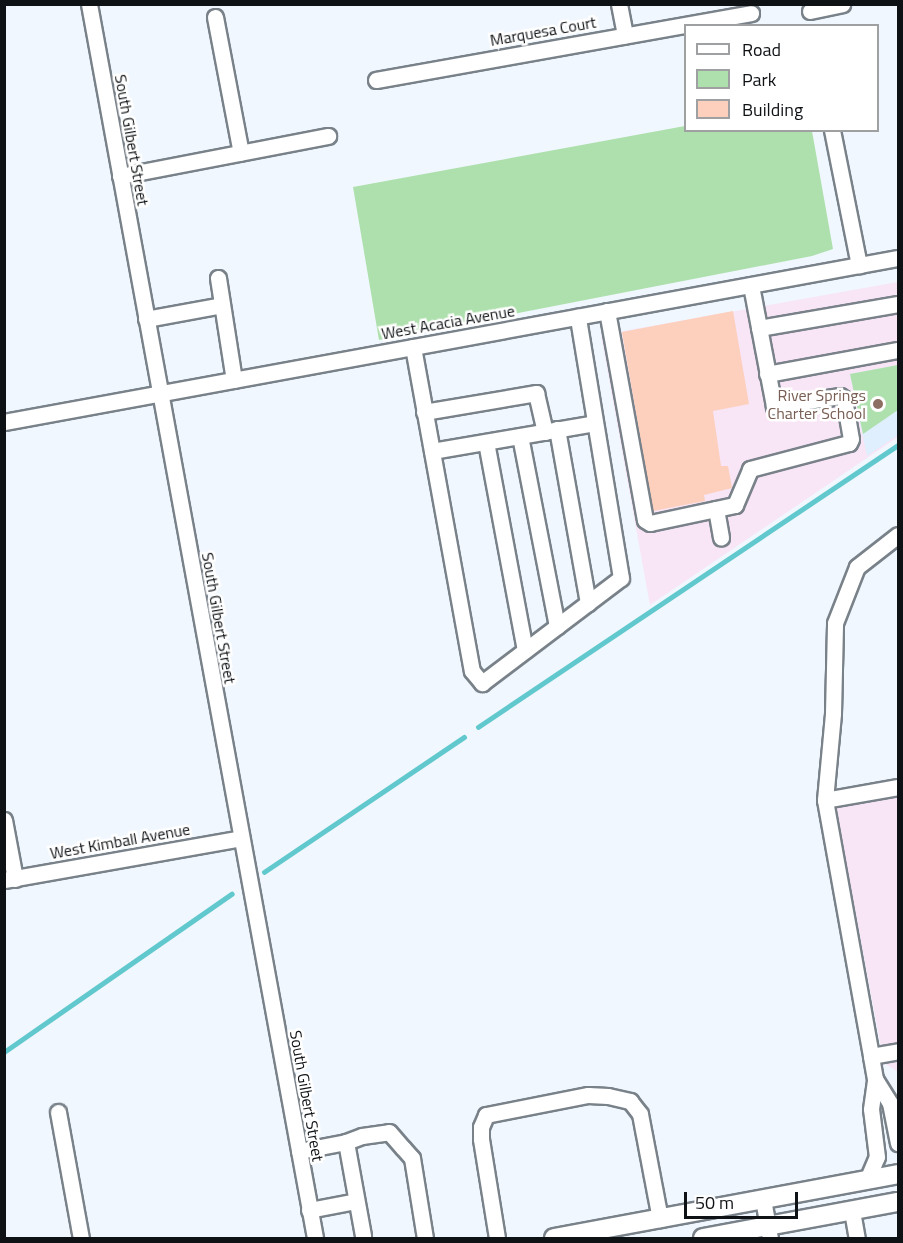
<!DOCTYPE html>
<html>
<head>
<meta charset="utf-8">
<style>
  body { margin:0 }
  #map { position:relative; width:903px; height:1243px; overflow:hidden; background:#f0f7fe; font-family:"Titillium Web",sans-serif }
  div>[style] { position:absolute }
  .commercial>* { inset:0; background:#f8e5f6 }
  .built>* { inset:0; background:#e0effe }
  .green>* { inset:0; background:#aee0ad }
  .stream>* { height:4.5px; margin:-2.25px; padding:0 2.25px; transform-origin:2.25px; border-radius:2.25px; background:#61c9ce }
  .building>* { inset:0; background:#fdcfbd }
  .roads { filter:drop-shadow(2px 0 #798189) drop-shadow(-2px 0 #798189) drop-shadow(0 2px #798189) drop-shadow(0 -2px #798189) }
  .minor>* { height:15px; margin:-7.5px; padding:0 7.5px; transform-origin:7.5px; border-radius:7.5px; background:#fff }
  .major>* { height:18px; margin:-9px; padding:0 9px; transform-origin:9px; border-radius:9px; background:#fff }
  .dots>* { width:16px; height:16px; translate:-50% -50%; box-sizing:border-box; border:3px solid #fff; border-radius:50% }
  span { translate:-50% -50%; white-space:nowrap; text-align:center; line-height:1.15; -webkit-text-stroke:5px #fff; paint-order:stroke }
  .street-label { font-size:16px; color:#0f1215 }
  .education-label { font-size:16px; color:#785e54 }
  .right { translate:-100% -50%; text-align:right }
  .frame { position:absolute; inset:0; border:6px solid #0f1215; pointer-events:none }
  .legend { position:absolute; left:684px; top:24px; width:195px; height:108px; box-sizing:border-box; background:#fff; border:2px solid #9fa0a1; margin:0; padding:8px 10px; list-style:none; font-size:18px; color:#0f1215 }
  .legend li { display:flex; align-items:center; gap:12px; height:30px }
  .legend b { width:30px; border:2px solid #9fa0a1 }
  .scale { position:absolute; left:684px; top:1192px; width:114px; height:27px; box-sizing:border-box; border:3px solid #0f1215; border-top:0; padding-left:8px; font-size:18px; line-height:21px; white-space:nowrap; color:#0f1215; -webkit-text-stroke:4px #fff; paint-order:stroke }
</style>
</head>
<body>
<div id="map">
  <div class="commercial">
    <i style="clip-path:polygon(898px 282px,898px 437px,650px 605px,601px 335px)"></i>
    <i style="clip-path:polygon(898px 796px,898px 1072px,884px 1063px,836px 808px)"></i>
  </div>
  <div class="built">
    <i style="clip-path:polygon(898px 365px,898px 435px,867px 456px,850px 374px)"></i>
  </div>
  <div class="green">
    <i style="clip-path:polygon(685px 126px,686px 130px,812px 131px,833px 249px,812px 256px,379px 340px,353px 187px)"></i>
    <i style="clip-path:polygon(898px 365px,898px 410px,863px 434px,850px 374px)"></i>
  </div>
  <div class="stream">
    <i style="left:478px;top:727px;width:506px;rotate:-33.88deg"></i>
    <i style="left:264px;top:872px;width:241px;rotate:-34deg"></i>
    <i style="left:4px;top:1052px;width:277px;rotate:-34.8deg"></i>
  </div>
  <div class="building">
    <i style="clip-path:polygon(733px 311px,749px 404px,713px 411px,721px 466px,728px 466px,732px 488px,704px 495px,705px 501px,653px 511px,622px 332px)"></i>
  </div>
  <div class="roads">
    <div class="minor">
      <i style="left:89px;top:4px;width:1255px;rotate:79.62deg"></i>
      <i style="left:619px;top:4px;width:32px;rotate:79deg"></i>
      <i style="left:810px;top:11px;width:33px;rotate:-12deg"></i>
      <i style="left:215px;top:17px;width:138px;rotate:79.2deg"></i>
      <i style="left:376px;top:80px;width:381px;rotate:-10.1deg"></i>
      <i style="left:832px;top:130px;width:138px;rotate:78.7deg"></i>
      <i style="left:120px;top:176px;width:212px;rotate:-10.9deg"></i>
      <i style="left:218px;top:278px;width:103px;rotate:81.1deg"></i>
      <i style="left:607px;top:311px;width:212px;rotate:79.7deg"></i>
      <i style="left:645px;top:520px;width:6px;rotate:31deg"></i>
      <i style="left:650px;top:523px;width:87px;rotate:-12deg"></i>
      <i style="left:735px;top:505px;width:39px;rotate:-67deg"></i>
      <i style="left:750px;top:469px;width:102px;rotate:-14.7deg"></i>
      <i style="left:849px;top:443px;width:4px;rotate:-63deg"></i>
      <i style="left:851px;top:439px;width:41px;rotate:-99.9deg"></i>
      <i style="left:844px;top:399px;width:5px;rotate:-143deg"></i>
      <i style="left:840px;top:396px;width:67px;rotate:171.4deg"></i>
      <i style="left:774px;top:406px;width:123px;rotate:-100.8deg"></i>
      <i style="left:146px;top:319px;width:77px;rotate:-10.4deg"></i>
      <i style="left:759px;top:328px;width:141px;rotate:-9.8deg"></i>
      <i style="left:413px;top:347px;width:329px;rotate:79.7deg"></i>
      <i style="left:472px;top:671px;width:16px;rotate:50deg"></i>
      <i style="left:482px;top:683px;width:174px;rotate:-37.1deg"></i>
      <i style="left:621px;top:578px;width:265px;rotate:-99.4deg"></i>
      <i style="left:767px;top:374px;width:133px;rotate:-10.4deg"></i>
      <i style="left:424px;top:412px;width:114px;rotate:-9.6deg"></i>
      <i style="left:536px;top:393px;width:40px;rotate:77deg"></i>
      <i style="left:4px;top:422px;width:909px;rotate:-10.4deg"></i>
      <i style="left:557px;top:429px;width:177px;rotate:79.9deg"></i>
      <i style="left:520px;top:436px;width:194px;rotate:79deg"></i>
      <i style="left:486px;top:442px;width:212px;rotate:79.4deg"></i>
      <i style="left:432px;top:451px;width:165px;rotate:-9.7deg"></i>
      <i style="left:716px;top:509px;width:29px;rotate:80deg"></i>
      <i style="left:898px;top:787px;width:74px;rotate:169.9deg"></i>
      <i style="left:825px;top:800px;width:260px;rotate:79.8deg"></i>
      <i style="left:871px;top:1056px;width:27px;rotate:-10deg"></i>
      <i style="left:825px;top:800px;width:87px;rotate:-84.7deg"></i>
      <i style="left:833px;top:713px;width:90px;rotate:-88.7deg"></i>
      <i style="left:835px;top:623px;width:60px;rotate:-68.6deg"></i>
      <i style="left:857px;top:567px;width:52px;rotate:-38deg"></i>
      <i style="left:4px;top:820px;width:60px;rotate:79.4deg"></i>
      <i style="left:4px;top:880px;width:241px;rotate:-10deg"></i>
      <i style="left:875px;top:1079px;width:28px;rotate:58deg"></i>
      <i style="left:890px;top:1103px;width:41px;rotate:78.7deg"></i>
      <i style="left:58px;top:1112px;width:128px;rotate:79.7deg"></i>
      <i style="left:346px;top:1142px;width:17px;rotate:-21deg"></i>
      <i style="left:362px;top:1136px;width:27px;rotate:-8deg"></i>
      <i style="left:389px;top:1132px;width:21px;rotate:49deg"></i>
      <i style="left:403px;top:1148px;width:13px;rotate:48deg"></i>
      <i style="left:412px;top:1158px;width:81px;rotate:80.8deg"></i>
      <i style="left:299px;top:1151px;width:48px;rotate:-10.8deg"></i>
      <i style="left:346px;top:1142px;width:96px;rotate:79.7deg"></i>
      <i style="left:867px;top:1180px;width:25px;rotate:-67deg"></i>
      <i style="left:877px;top:1157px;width:48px;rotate:-97.1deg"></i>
      <i style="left:871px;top:1109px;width:30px;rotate:-82deg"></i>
      <i style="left:875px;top:1079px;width:23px;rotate:-100deg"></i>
      <i style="left:763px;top:1199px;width:40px;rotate:80deg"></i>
      <i style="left:309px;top:1210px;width:48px;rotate:-10.8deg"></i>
      <i style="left:852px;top:1211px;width:27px;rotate:80deg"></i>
      <i style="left:497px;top:1238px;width:100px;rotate:-99.2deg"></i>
      <i style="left:481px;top:1139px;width:12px;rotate:-90deg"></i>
      <i style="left:481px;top:1127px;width:13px;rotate:-67deg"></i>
      <i style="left:486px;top:1115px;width:104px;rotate:-11.1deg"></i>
      <i style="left:588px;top:1095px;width:20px;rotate:3deg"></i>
      <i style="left:608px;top:1096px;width:23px;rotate:13deg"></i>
      <i style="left:630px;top:1101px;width:16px;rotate:52deg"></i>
      <i style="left:640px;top:1114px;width:107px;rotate:79.2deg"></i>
    </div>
    <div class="major">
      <i style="left:554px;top:1238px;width:350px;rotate:-10.5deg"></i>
      <i style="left:703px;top:1238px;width:198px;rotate:-10.5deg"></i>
    </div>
  </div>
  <div class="dots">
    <i style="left:878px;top:404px;background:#8d6e63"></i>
  </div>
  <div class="street-label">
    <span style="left:543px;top:31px;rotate:-10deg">Marquesa Court</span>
    <span style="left:132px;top:140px;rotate:80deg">South Gilbert Street</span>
    <span style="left:448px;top:322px;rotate:-10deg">West Acacia Avenue</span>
    <span style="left:219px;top:618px;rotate:80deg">South Gilbert Street</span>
    <span style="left:120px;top:841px;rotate:-10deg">West Kimball Avenue</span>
    <span style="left:307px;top:1096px;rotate:80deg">South Gilbert Street</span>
  </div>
  <div class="education-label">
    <span class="right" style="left:866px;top:404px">River Springs<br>Charter School</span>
  </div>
  <div class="frame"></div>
  <ul class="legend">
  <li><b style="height:8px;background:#fff"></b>Road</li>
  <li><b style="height:16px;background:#aee0ad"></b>Park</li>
  <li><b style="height:16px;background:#fdcfbd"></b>Building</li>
  </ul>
  <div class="scale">50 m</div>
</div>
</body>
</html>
